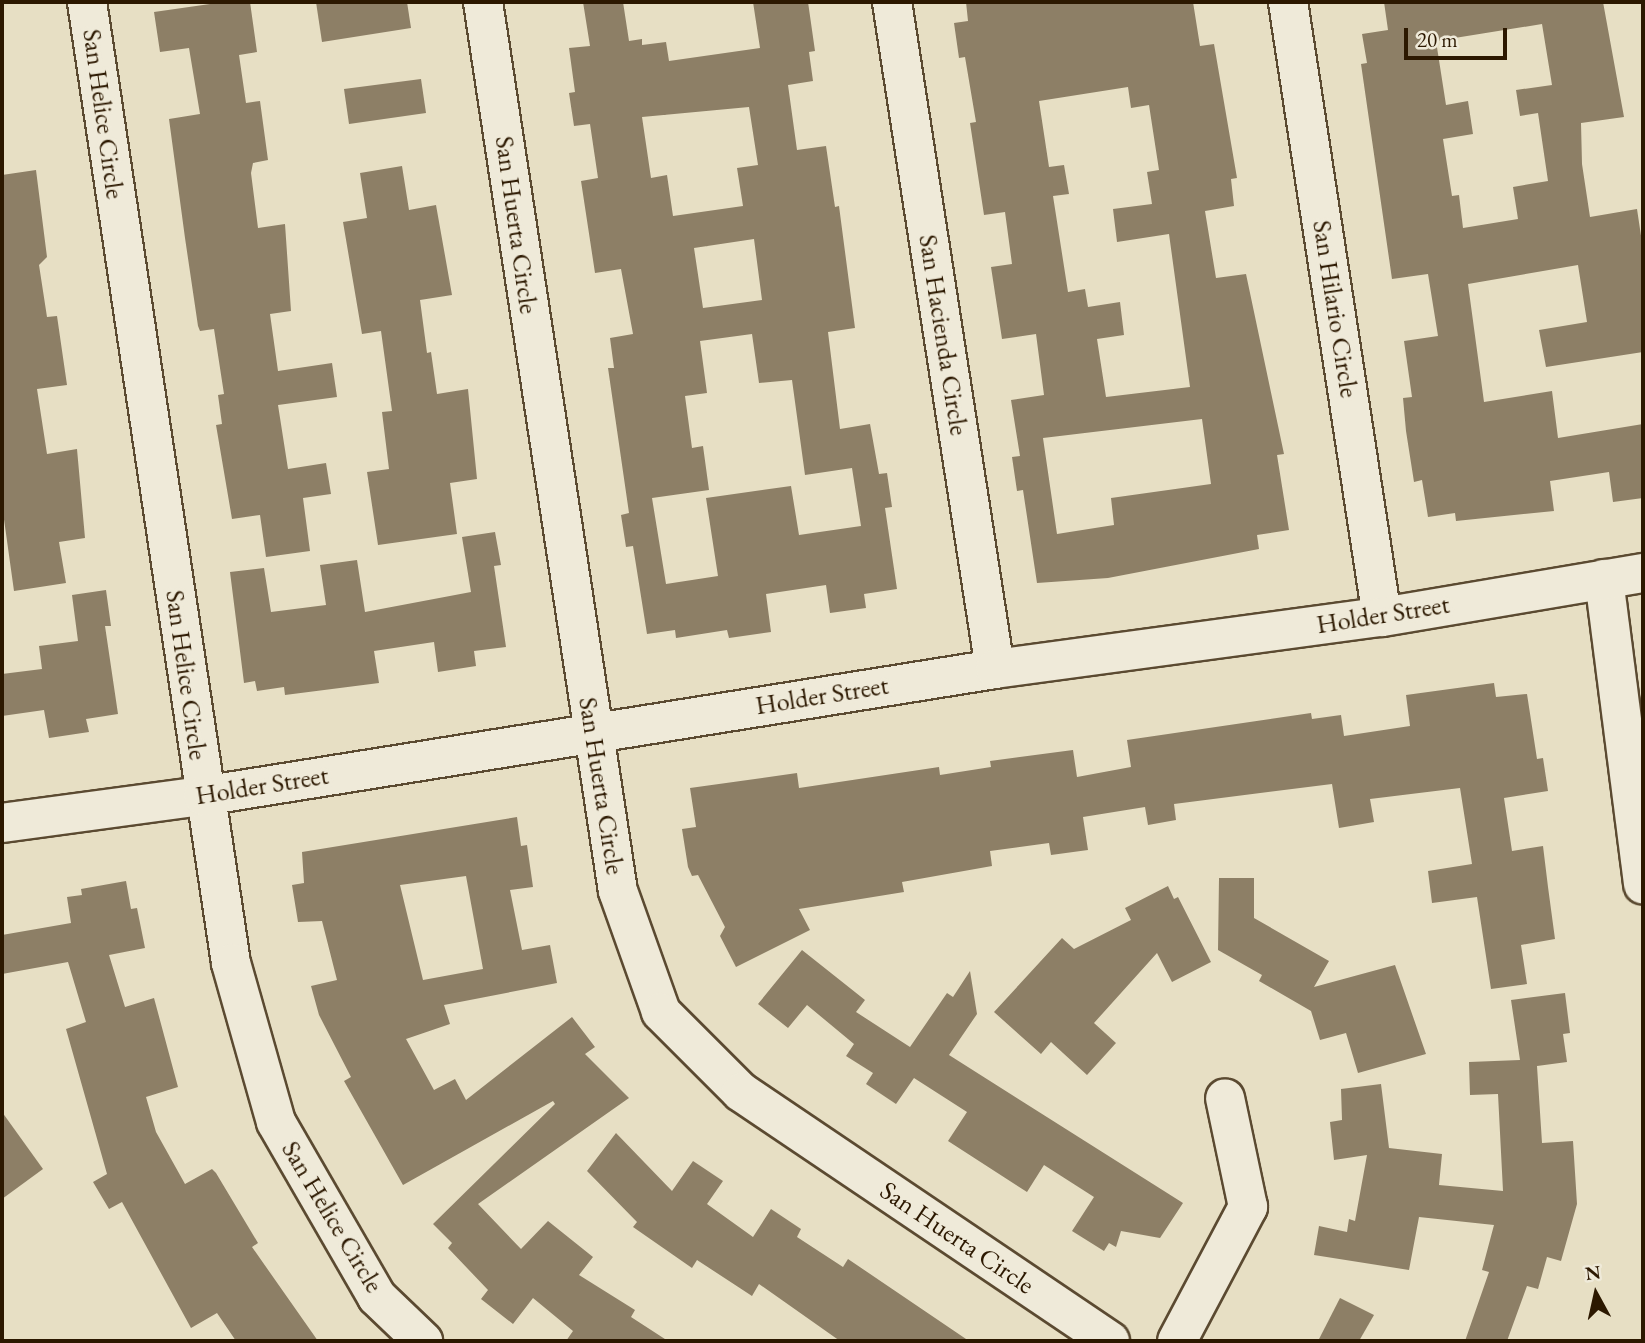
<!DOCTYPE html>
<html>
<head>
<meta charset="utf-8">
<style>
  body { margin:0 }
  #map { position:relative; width:1645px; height:1343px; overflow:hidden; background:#e7dfc4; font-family:"EB Garamond",serif }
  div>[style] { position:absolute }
  .building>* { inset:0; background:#8d7f66 }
  .roads { filter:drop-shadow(2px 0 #5b4a31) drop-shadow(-2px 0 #5b4a31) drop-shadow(0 2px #5b4a31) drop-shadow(0 -2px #5b4a31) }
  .street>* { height:38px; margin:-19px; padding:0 19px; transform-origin:19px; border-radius:19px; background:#efead9 }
  .secondary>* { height:38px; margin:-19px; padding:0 19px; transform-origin:19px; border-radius:19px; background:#efead9 }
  span { translate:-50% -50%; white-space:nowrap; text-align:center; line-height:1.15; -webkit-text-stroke:7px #efead9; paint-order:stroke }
  .street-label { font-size:26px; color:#2c1800 }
  .frame { position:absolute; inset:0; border:4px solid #2c1800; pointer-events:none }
  .north { position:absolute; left:1561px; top:1259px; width:70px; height:70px; -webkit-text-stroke:5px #efead9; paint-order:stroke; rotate:352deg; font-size:19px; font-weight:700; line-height:28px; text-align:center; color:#2c1800 }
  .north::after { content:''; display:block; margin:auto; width:24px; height:32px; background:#2c1800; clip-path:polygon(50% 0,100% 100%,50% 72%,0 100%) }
  .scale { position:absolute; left:1404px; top:28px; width:103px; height:32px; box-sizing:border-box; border:4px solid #2c1800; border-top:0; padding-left:9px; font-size:21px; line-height:24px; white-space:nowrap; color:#2c1800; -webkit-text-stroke:5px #efead9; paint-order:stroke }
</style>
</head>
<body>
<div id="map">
  <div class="building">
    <i style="clip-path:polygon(224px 2px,250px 2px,257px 52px,239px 55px,246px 103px,260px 101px,268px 160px,253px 163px,251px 173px,258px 228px,285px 224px,291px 311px,270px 314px,278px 371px,332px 363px,337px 397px,278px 405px,288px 469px,326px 463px,331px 494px,303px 498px,310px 551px,266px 557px,260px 515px,232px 519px,216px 425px,222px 424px,218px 395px,224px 394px,214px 329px,200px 331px,198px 326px,185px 238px,169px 119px,200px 114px,189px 48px,160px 52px,154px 12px)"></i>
    <i style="clip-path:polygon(316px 2px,407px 2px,411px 28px,322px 42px)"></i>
    <i style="clip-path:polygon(evenodd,583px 2px,623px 2px,629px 41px,642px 39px,642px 45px,666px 42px,669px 61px,760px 48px,753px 2px,808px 2px,815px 51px,809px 52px,813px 81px,788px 85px,797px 150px,826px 146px,835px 207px,839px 206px,855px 328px,828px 332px,840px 429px,870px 424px,879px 474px,887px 473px,892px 507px,885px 508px,897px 589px,864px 594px,866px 608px,830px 613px,826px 585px,766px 594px,771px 632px,729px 638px,727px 630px,676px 638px,675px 630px,647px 634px,633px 546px,626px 547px,621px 515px,629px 513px,608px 368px,614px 368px,610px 338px,633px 334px,621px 269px,595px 273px,581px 181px,598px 178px,590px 124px,574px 126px,569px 93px,575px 92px,569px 48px,590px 46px,583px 2px,749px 107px,758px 165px,737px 168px,743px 206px,673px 216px,667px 175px,651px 178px,642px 117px,749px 107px,583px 2px,754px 239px,762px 300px,703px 308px,694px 248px,754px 239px,583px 2px,752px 334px,759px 383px,792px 380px,805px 475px,852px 468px,861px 526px,799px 535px,791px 486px,706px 498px,718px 576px,666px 584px,652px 498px,709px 490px,703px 446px,692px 448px,685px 396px,707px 393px,700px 341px,752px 334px)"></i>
    <i style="clip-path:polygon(evenodd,966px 2px,1193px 2px,1200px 46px,1214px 44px,1237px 178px,1231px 179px,1234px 206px,1205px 211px,1216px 278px,1246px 274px,1284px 454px,1277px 455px,1289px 530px,1257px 535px,1259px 549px,1108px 578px,1037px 583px,1023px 490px,1017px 491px,1012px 457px,1020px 456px,1011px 400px,1044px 395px,1036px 334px,1002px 339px,991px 267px,1012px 264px,1005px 212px,984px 215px,970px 123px,976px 122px,965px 57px,959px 58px,954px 23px,968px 21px,966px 2px,1128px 87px,1131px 108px,1149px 105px,1159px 170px,1147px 172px,1152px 204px,1113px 209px,1117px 242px,1169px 234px,1190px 387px,1106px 397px,1097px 339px,1124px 335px,1120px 302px,1088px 307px,1085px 289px,1068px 292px,1053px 196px,1069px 194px,1064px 165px,1049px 167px,1039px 101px,1128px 87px,966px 2px,1202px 419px,1211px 484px,1111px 498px,1114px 525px,1057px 534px,1043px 438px,1202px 419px)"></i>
    <i style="clip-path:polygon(evenodd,1384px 2px,1603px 2px,1624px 117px,1581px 123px,1582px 164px,1590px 217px,1637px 209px,1643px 249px,1643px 352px,1546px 367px,1539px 330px,1587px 322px,1578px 265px,1468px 284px,1484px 402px,1552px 391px,1558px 438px,1643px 424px,1643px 498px,1613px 502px,1609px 472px,1550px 481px,1554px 511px,1456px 521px,1455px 513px,1428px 517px,1422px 480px,1414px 482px,1406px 431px,1403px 398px,1412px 397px,1404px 341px,1438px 336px,1428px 274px,1392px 279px,1361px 64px,1367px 63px,1362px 34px,1388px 30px,1384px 2px,1542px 24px,1552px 85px,1516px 90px,1520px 116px,1538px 113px,1548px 181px,1513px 187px,1518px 219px,1463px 228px,1459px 195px,1452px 196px,1443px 139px,1473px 134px,1468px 101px,1446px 105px,1436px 41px,1542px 24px)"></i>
    <i style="clip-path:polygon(421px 79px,426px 113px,349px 124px,344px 89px)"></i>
    <i style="clip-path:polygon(402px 166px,409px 210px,436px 205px,452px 295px,420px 300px,427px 353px,431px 352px,437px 394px,468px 389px,477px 479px,450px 483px,457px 534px,378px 545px,367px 472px,389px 469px,382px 412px,392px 411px,381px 331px,362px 334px,343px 222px,367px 218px,360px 173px)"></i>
    <i style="clip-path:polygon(36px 170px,47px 257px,39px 265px,47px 317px,57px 316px,67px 385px,37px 389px,47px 454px,77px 449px,85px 538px,59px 542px,66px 583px,14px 591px,2px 505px,2px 175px)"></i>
    <i style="clip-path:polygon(495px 532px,501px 565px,494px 566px,506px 647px,474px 651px,476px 666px,438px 672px,434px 642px,374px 651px,379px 683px,285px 695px,284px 687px,257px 691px,255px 681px,244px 683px,230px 572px,264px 568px,271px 612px,326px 605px,320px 565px,357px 560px,365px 612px,471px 592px,462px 537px)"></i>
    <i style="clip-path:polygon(106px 590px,111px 626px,105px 626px,118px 714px,86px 719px,89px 732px,49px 738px,44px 710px,2px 716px,2px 674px,42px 669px,39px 646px,78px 641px,72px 595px)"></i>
    <i style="clip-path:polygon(1494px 683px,1496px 697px,1527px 694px,1537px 759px,1543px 758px,1548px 791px,1504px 798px,1512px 851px,1543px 846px,1548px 887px,1555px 939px,1521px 945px,1527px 984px,1491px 989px,1477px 897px,1432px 903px,1428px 871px,1472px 864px,1460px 788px,1370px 799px,1374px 822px,1339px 828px,1332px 784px,1174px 804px,1176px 820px,1148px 825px,1145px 807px,1083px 817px,1088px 850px,1051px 855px,1049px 843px,990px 851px,992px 866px,902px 882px,904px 892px,799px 909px,810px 930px,736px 967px,720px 936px,725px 927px,698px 875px,692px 876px,688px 867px,682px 829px,696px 827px,690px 788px,797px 773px,799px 788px,939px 767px,940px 775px,991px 767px,990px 761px,1073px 750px,1077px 777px,1131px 767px,1127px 740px,1311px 713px,1312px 719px,1341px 715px,1344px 736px,1410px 726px,1406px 695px)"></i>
    <i style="clip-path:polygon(evenodd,517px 817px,521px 846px,527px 845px,533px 887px,510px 890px,522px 950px,550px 945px,557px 983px,444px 1005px,450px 1024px,406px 1039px,434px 1090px,455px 1079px,466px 1100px,572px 1017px,595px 1047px,585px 1054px,629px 1098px,478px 1204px,521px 1249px,548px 1221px,593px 1257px,579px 1275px,635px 1310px,631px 1317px,668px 1341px,566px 1341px,573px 1331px,533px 1298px,513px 1324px,481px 1299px,488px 1290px,448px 1248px,452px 1243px,433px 1224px,555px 1104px,553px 1101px,403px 1185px,344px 1081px,351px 1077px,319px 1015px,311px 986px,337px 980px,322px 921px,298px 922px,292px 885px,304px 883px,302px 852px,517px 817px,466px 876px,483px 969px,423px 980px,400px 885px,466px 876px)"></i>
    <i style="clip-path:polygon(1219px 878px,1254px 878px,1254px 918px,1329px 961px,1314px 987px,1395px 965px,1426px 1054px,1358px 1073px,1346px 1033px,1320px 1040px,1311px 1011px,1259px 981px,1262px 975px,1218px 950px)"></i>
    <i style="clip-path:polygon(126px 881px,131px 909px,137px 908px,145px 948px,109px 955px,125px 1007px,154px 998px,178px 1087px,146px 1097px,156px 1132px,185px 1184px,212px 1169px,216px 1173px,258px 1243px,252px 1247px,318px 1341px,236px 1341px,217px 1313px,191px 1328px,122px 1202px,109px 1209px,93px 1182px,107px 1174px,66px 1029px,86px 1022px,68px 962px,2px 974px,2px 935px,71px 923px,67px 897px,82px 895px,81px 889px)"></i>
    <i style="clip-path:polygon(1168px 886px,1174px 899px,1178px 897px,1211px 962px,1172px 982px,1157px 953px,1094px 1023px,1116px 1043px,1087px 1075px,1051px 1042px,1041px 1054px,994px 1012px,1062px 938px,1074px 949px,1131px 920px,1125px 908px)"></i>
    <i style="clip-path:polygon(802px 950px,865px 1000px,856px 1012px,910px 1047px,947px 993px,953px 997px,970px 971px,977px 1014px,949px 1055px,1183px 1203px,1160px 1238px,1121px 1231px,1116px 1247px,1109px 1243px,1104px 1251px,1072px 1231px,1094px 1197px,1044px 1165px,1027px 1192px,948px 1141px,967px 1112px,914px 1078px,896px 1104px,866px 1084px,873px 1073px,846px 1056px,854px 1044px,807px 1005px,788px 1028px,758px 1004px)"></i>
    <i style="clip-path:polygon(1565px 993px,1570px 1033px,1563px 1034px,1567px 1062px,1537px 1066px,1542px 1143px,1573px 1141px,1577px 1204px,1561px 1261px,1547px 1257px,1538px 1289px,1527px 1286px,1507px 1341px,1465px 1341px,1489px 1272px,1482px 1270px,1494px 1225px,1419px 1217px,1409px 1270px,1314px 1255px,1319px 1226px,1347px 1232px,1349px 1219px,1355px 1221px,1367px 1155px,1334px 1160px,1330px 1122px,1342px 1120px,1341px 1089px,1381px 1084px,1389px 1148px,1442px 1154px,1439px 1185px,1503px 1191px,1498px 1094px,1470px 1095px,1469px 1062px,1520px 1060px,1511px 1000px)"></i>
    <i style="clip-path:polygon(2px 1112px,43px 1169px,2px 1199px)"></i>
    <i style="clip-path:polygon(616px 1133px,672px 1191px,693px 1161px,723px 1181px,707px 1204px,753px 1237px,771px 1209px,801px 1229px,797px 1237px,843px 1267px,848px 1259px,969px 1341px,840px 1341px,759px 1284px,752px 1296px,697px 1260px,692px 1268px,633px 1227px,637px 1222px,587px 1171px)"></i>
    <i style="clip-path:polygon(1340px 1298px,1374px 1315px,1359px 1341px,1318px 1341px)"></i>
  </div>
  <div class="roads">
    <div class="street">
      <i style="left:87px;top:2px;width:972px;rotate:81.48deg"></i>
      <i style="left:231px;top:963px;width:165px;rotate:74.2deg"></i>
      <i style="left:276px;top:1122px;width:202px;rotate:60deg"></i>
      <i style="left:377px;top:1297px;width:64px;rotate:43.7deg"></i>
      <i style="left:483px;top:2px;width:899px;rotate:81.37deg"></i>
      <i style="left:618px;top:891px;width:128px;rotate:70.4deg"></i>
      <i style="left:661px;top:1012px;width:113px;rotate:45deg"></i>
      <i style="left:741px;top:1092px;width:445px;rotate:34deg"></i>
      <i style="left:892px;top:2px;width:675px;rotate:81.22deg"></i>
      <i style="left:1288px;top:2px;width:622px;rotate:81.31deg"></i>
      <i style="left:1604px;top:579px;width:308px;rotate:82.7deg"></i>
      <i style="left:1177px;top:1341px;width:152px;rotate:-62.1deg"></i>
      <i style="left:1248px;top:1207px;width:111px;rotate:-101.9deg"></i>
    </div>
    <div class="secondary">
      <i style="left:2px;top:823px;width:203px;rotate:-7.7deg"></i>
      <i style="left:203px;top:796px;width:802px;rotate:-9.11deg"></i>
      <i style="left:995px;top:669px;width:390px;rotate:-7.7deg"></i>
      <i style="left:1382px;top:617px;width:265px;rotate:-9.6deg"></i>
    </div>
  </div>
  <div class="street-label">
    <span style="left:103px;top:114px;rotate:82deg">San Helice Circle</span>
    <span style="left:516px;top:225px;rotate:82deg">San Huerta Circle</span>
    <span style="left:1335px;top:309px;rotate:81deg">San Hilario Circle</span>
    <span style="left:943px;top:335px;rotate:81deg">San Hacienda Circle</span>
    <span style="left:1383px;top:615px;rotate:-9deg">Holder Street</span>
    <span style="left:186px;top:675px;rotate:82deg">San Helice Circle</span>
    <span style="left:822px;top:696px;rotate:-9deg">Holder Street</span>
    <span style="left:262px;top:786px;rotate:-9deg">Holder Street</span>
    <span style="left:601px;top:786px;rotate:81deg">San Huerta Circle</span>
    <span style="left:332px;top:1217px;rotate:59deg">San Helice Circle</span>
    <span style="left:957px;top:1238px;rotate:34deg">San Huerta Circle</span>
  </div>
  <div class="frame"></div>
  <div class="north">N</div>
  <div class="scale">20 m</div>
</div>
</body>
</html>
